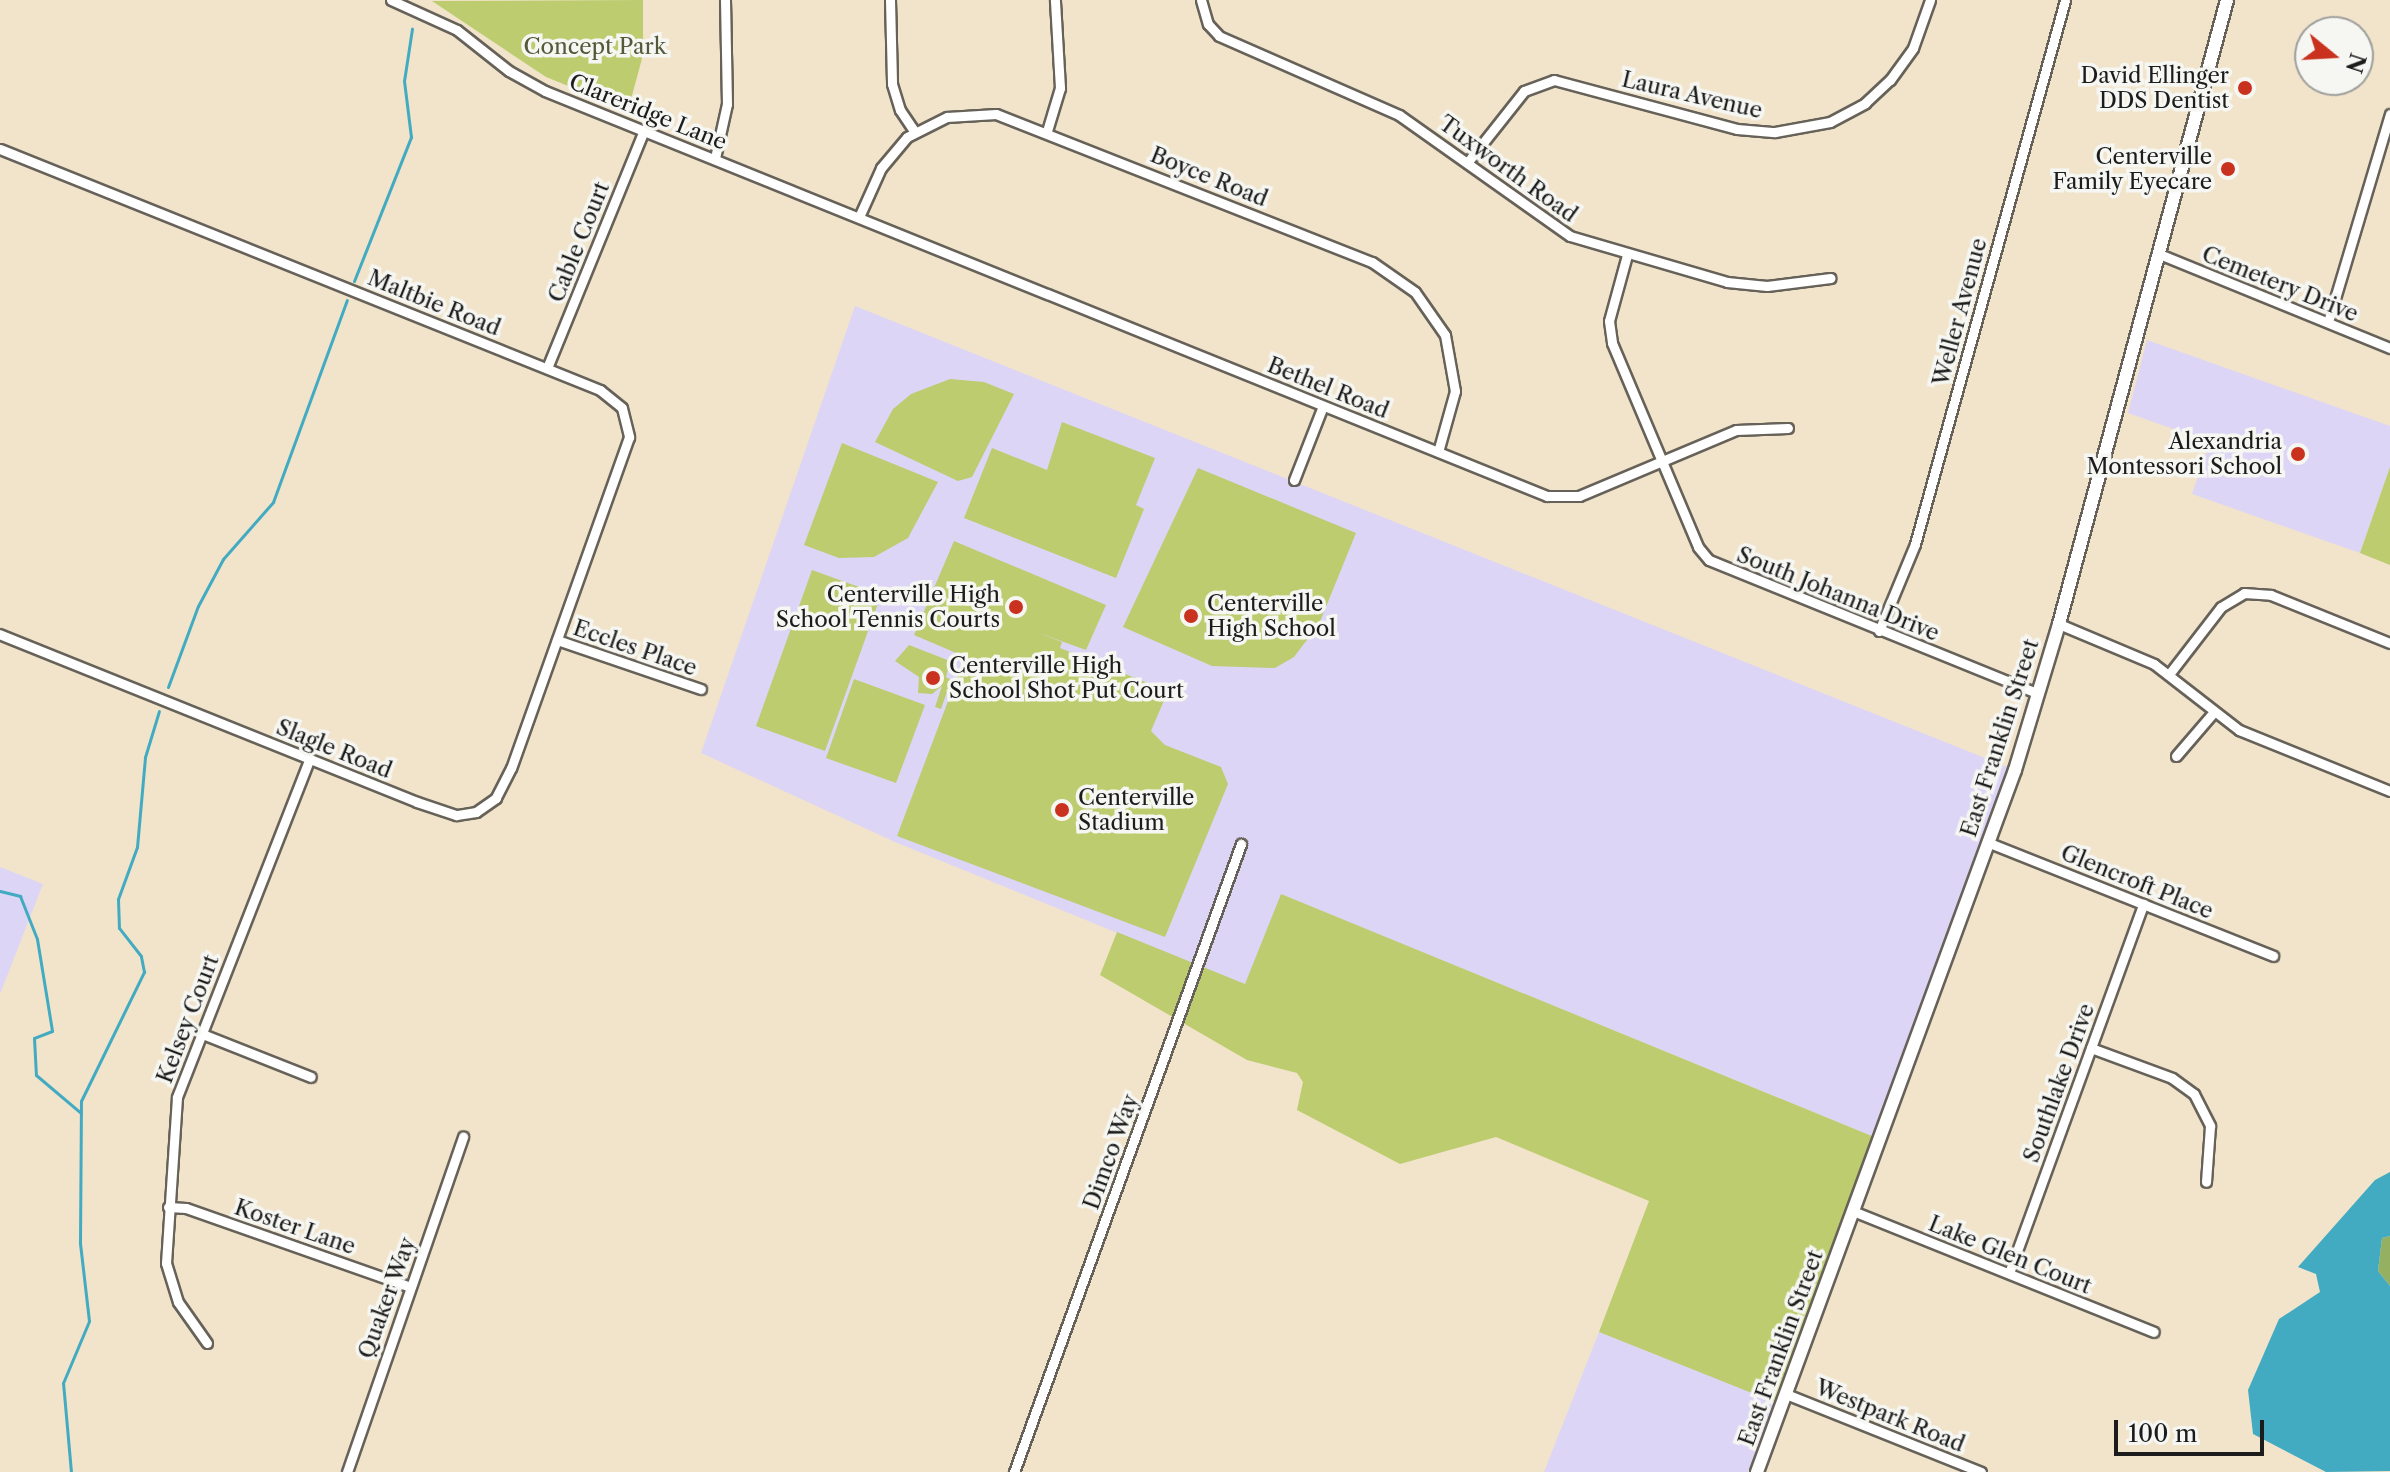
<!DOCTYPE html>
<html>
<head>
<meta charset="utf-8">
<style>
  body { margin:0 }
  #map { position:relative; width:2390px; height:1472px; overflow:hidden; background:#f1e4cb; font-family:"Libre Caslon Text",serif }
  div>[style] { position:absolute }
  .built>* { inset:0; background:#ddd5f6 }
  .green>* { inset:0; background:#bccc6e }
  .forest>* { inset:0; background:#95b061 }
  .water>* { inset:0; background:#42abc2 }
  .stream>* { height:3px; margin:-1.5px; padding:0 1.5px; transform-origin:1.5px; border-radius:1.5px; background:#42abc2 }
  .roads { filter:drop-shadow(2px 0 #676259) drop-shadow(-2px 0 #676259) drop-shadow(0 2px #676259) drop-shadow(0 -2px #676259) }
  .minor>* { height:9px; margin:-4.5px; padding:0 4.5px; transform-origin:4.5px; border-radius:4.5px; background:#fff }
  .tertiary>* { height:12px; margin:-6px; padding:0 6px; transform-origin:6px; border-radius:6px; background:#fff }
  .dots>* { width:22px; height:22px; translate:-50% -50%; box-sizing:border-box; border:4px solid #f6f6f2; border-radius:50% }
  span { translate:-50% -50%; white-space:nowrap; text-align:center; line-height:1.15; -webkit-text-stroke:7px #f6f6f2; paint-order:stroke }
  .park-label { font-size:22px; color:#545a39 }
  .poi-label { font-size:22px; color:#1c1c1c }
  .right { translate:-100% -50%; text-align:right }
  .left { translate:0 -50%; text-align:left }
  .street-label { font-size:22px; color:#1c1c1c }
  .north { position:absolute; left:2294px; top:16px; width:80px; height:80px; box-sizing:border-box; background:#f6f6f2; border:2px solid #9f9f9c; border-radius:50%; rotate:108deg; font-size:22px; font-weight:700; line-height:32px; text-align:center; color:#1c1c1c }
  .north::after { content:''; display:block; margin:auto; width:28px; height:36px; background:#c8321e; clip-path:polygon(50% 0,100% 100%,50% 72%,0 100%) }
  .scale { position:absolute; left:2114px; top:1420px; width:150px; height:36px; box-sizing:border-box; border:4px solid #1c1c1c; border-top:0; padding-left:10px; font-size:24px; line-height:28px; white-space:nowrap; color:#1c1c1c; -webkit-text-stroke:6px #f6f6f2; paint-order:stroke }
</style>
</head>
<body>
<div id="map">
  <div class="built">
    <i style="clip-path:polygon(855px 306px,2015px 770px,1879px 1139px,1282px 895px,1245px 985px,895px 842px,701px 753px)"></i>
    <i style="clip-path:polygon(2147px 340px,2390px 426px,2390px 467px,2360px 553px,2192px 494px,2210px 442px,2128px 413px)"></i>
    <i style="clip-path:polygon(0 867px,43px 884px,0 994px)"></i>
    <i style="clip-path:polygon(1599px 1332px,1776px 1402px,1748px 1472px,1544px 1472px)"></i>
  </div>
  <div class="green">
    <i style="clip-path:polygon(643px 0,643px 55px,628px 110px,546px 77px,432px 1px)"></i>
    <i style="clip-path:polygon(950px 379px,984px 382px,1014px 394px,972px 477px,958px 481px,875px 442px,893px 409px,911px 394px)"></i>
    <i style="clip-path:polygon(1062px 422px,1155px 458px,1136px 505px,1144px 509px,1116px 578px,964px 518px,992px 448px,1047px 470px)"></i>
    <i style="clip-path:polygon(842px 443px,938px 482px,908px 538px,874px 557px,839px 558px,804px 545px)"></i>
    <i style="clip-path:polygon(2390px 467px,2390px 565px,2360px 553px)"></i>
    <i style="clip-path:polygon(1198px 468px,1356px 533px,1319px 624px,1294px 657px,1275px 668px,1212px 666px,1123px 627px)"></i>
    <i style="clip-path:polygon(954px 541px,1106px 605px,1086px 650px,1036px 632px,1062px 642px,1060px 648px,1168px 691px,1151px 731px,1165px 745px,1221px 767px,1228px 784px,1165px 937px,897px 836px,964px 659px,996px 670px,914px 635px)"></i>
    <i style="clip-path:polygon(812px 570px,881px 595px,825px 751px,756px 726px)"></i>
    <i style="clip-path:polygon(909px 645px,950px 661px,946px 677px,951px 680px,941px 709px,935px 707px,942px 686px,932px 694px,918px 693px,919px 677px,895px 661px)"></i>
    <i style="clip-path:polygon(854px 679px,925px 705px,896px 783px,826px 758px)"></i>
    <i style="clip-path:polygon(1281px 894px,1879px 1139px,1782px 1405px,1599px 1332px,1649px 1201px,1496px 1137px,1400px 1164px,1297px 1110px,1303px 1082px,1297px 1073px,1247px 1060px,1100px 975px,1117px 932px,1245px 984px)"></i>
  </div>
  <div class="forest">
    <i style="clip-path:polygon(2390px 1236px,2390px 1286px,2378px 1271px,2382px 1238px)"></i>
  </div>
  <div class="water">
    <i style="clip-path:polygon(2390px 1172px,2390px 1236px,2382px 1238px,2378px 1271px,2390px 1286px,2390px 1471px,2326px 1472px,2253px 1434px,2248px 1390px,2279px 1319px,2320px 1292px,2316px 1274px,2298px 1267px,2375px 1180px)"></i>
  </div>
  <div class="stream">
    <i style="left:354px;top:281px;width:155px;rotate:-68.4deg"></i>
    <i style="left:411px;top:137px;width:56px;rotate:-97.1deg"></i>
    <i style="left:404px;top:81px;width:53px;rotate:-81.3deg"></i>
    <i style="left:168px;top:687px;width:86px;rotate:-69.7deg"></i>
    <i style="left:198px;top:606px;width:53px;rotate:-62deg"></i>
    <i style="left:223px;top:559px;width:76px;rotate:-48.7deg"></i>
    <i style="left:273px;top:502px;width:215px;rotate:-69.9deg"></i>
    <i style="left:0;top:891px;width:21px;rotate:14deg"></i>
    <i style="left:20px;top:896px;width:46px;rotate:68.4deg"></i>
    <i style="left:37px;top:939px;width:93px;rotate:80.7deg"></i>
    <i style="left:52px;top:1031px;width:19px;rotate:159deg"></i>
    <i style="left:34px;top:1038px;width:37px;rotate:87deg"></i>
    <i style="left:36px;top:1075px;width:59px;rotate:40.2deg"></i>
    <i style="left:71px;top:1472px;width:89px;rotate:-95.1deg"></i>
    <i style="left:63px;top:1383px;width:67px;rotate:-67.2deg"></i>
    <i style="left:89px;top:1321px;width:79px;rotate:-96.6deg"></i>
    <i style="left:80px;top:1243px;width:142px;rotate:-89.6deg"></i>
    <i style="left:81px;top:1101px;width:144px;rotate:-64deg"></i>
    <i style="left:144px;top:972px;width:16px;rotate:-101deg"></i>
    <i style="left:141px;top:956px;width:36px;rotate:-128deg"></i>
    <i style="left:119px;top:928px;width:29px;rotate:-92deg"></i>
    <i style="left:118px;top:899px;width:55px;rotate:-69.9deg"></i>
    <i style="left:137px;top:847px;width:90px;rotate:-84.9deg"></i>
    <i style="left:145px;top:757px;width:48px;rotate:-73.1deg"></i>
  </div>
  <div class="roads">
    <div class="minor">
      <i style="left:391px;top:0;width:72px;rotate:24.4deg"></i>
      <i style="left:457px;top:30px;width:66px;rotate:38.3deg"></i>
      <i style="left:509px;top:71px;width:41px;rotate:29.1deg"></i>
      <i style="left:545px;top:91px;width:1081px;rotate:22.01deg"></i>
      <i style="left:1547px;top:496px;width:32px"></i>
      <i style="left:1579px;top:496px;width:170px;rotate:-22.8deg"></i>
      <i style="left:1736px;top:430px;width:52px;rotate:-2.2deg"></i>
      <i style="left:890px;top:0;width:84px;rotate:88.6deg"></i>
      <i style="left:892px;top:84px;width:27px;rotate:73deg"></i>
      <i style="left:900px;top:110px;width:27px;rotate:56deg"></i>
      <i style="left:1201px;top:0;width:25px;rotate:74deg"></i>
      <i style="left:1208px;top:24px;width:16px;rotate:47deg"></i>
      <i style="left:1219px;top:36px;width:197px;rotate:23.7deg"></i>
      <i style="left:1399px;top:115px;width:209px;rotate:35.3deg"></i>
      <i style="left:1570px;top:236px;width:164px;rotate:16.3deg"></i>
      <i style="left:1727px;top:282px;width:40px;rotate:5.7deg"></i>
      <i style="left:1767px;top:286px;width:64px;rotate:-7.2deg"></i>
      <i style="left:1047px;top:131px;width:45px;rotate:-73.2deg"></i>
      <i style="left:1060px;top:88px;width:88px;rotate:-93.3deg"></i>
      <i style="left:0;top:149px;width:647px;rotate:21.88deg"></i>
      <i style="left:600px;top:390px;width:28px;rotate:39deg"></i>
      <i style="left:622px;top:408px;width:30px;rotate:76deg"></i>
      <i style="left:629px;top:437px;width:351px;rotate:109.6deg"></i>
      <i style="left:511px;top:768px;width:34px;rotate:117deg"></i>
      <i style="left:496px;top:798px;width:24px;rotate:145deg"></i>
      <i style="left:476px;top:812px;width:20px;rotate:171deg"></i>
      <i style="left:456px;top:815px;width:41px;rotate:-161.6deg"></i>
      <i style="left:417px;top:802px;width:450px;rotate:-158.1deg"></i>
      <i style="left:715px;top:158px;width:55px;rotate:-77.5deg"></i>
      <i style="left:727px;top:104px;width:104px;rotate:-91.1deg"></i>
      <i style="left:1467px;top:163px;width:92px;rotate:-51.6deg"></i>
      <i style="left:1524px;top:91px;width:32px;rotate:-20deg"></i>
      <i style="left:1554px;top:80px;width:189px;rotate:15deg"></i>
      <i style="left:1737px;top:129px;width:38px;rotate:5deg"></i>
      <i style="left:1775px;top:132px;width:56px;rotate:-10.3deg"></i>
      <i style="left:1830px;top:122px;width:40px;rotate:-28deg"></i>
      <i style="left:1865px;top:103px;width:34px;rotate:-43deg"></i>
      <i style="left:1890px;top:80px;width:39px;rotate:-54deg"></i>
      <i style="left:1913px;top:48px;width:51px;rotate:-70.5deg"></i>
      <i style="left:859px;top:217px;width:54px;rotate:-65.8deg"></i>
      <i style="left:881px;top:168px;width:40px;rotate:-50deg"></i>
      <i style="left:907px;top:137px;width:45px;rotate:-26.6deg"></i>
      <i style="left:947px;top:117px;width:49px;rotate:-3.5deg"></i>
      <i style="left:996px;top:114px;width:404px;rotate:21.5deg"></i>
      <i style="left:1372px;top:262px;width:52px;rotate:34.9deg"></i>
      <i style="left:1415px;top:292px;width:52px;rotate:55.1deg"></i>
      <i style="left:1445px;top:335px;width:57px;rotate:79.9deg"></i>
      <i style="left:1455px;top:391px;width:63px;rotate:105.6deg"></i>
      <i style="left:2157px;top:253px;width:252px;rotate:22.2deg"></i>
      <i style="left:1627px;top:255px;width:68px;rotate:105.3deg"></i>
      <i style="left:1609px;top:321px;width:22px;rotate:82deg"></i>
      <i style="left:1612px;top:343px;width:221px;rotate:67.1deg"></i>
      <i style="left:1698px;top:547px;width:17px;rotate:50deg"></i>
      <i style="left:1709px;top:560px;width:354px;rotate:22.1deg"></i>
      <i style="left:2328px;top:322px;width:217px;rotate:-73.4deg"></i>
      <i style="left:547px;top:368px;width:257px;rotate:-67.8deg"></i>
      <i style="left:1294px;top:480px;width:79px;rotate:-68.6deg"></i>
      <i style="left:2059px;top:624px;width:103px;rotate:22.8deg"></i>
      <i style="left:2154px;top:664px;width:108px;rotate:37.8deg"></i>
      <i style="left:2239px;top:730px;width:163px;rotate:22deg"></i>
      <i style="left:1879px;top:631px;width:94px;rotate:-67.5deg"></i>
      <i style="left:1915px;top:544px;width:564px;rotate:-74.58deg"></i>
      <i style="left:557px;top:640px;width:152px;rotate:18.8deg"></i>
      <i style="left:2170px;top:673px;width:83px;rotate:-52.3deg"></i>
      <i style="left:2221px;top:607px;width:27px;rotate:-31deg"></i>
      <i style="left:2244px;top:593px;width:27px;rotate:4deg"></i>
      <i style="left:2271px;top:595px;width:128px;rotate:22deg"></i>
      <i style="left:2176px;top:756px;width:57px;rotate:-49.3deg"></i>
      <i style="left:1987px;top:842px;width:308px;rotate:21.7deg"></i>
      <i style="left:200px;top:1033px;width:119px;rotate:21.6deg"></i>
      <i style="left:2091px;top:1048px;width:86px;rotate:20.3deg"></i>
      <i style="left:2172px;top:1078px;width:27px;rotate:36deg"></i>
      <i style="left:2194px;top:1094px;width:36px;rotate:63deg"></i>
      <i style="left:2210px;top:1126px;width:56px;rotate:94.1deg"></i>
      <i style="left:168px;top:1207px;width:18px;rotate:3deg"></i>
      <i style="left:186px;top:1208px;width:238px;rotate:19.4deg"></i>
      <i style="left:1853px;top:1211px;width:324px;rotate:21.9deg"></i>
      <i style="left:2009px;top:1273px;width:393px;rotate:-70deg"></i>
      <i style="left:207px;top:1343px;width:50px;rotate:-125.3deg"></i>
      <i style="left:178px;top:1302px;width:41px;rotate:-107.1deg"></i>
      <i style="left:166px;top:1263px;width:166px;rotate:-86.2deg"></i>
      <i style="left:177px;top:1097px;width:362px;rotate:-68.6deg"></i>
      <i style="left:1786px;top:1394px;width:210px;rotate:21.8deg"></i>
      <i style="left:347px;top:1472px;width:355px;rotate:-70.9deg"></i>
      <i style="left:1014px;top:1472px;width:668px;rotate:-70.13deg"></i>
    </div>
    <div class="tertiary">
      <i style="left:1757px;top:1472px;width:748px;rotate:-69.82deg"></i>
      <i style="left:2015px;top:770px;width:152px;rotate:-73.2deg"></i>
      <i style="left:2059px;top:624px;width:646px;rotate:-74.93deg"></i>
    </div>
  </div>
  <div class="dots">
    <i style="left:2245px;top:88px;background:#c8321e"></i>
    <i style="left:2228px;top:169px;background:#c8321e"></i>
    <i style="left:2298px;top:454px;background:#c8321e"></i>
    <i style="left:1016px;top:607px;background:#c8321e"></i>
    <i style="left:1191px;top:616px;background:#c8321e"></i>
    <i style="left:933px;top:678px;background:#c8321e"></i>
    <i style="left:1062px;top:810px;background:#c8321e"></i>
  </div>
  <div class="park-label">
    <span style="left:595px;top:47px">Concept Park</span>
  </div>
  <div class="poi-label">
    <span class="right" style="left:2229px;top:88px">David Ellinger<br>DDS Dentist</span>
    <span class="right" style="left:2212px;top:169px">Centerville<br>Family Eyecare</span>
    <span class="right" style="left:2282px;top:454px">Alexandria<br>Montessori School</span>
    <span class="right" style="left:1000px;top:607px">Centerville High<br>School Tennis Courts</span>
    <span class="left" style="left:1207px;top:616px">Centerville<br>High School</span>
    <span class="left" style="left:949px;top:678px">Centerville High<br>School Shot Put Court</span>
    <span class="left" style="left:1078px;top:810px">Centerville<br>Stadium</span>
  </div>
  <div class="street-label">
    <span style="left:1692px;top:95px;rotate:13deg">Laura Avenue</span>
    <span style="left:648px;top:112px;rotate:22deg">Clareridge Lane</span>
    <span style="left:1508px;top:169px;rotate:36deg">Tuxworth Road</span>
    <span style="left:1209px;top:177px;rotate:22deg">Boyce Road</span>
    <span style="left:579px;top:242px;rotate:-68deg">Cable Court</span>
    <span style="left:2280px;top:284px;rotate:22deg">Cemetery Drive</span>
    <span style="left:434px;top:303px;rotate:22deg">Maltbie Road</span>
    <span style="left:1960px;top:312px;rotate:-75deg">Weller Avenue</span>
    <span style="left:1328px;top:388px;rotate:22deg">Bethel Road</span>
    <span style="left:1838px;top:594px;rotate:22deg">South Johanna Drive</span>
    <span style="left:635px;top:648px;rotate:19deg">Eccles Place</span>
    <span style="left:2000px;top:738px;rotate:-72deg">East Franklin Street</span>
    <span style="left:334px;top:749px;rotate:22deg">Slagle Road</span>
    <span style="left:2137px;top:882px;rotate:22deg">Glencroft Place</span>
    <span style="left:188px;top:1019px;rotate:-69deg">Kelsey Court</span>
    <span style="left:2059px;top:1083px;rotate:-70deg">Southlake Drive</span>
    <span style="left:1111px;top:1152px;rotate:-70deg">Dimco Way</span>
    <span style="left:295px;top:1227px;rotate:19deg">Koster Lane</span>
    <span style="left:2010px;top:1255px;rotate:22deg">Lake Glen Court</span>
    <span style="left:387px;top:1298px;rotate:-70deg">Quaker Way</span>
    <span style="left:1781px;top:1348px;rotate:-70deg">East Franklin Street</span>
    <span style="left:1890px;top:1416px;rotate:22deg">Westpark Road</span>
  </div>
  <div class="north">N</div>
  <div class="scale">100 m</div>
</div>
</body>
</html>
